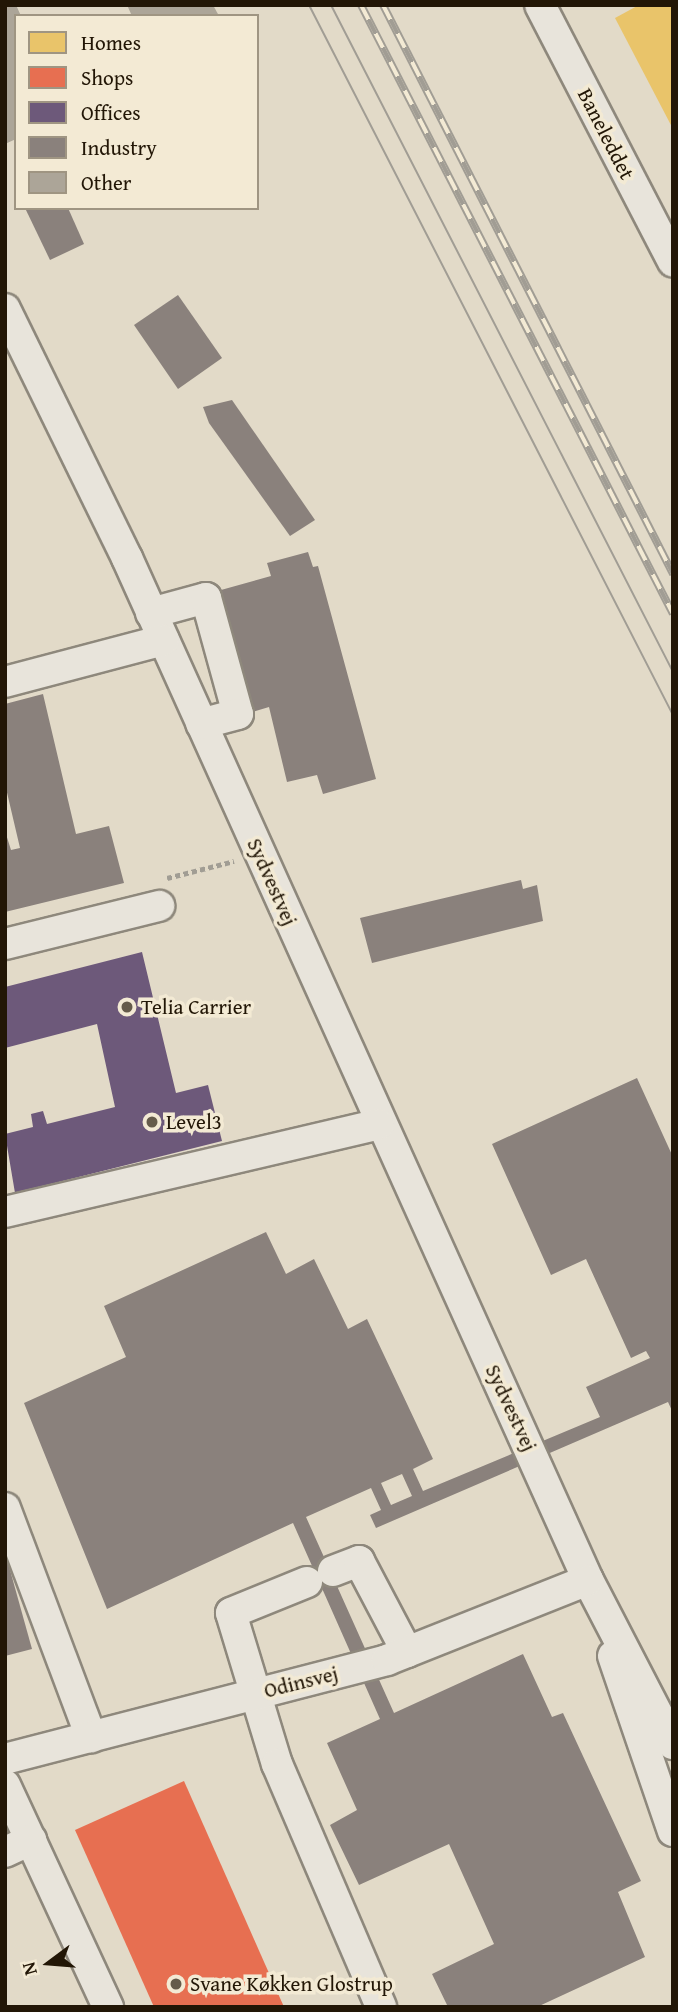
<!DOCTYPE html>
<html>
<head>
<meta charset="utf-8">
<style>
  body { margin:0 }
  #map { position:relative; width:678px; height:2012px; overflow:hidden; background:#e2dac8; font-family:"Gentium Book Plus",serif }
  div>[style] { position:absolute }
  .homes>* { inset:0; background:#e9c46a }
  .shops>* { inset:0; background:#e76f51 }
  .offices>* { inset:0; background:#6d597a }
  .industry>* { inset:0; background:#8a817c }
  .building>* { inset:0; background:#aca598 }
  .path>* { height:4.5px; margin-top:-2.25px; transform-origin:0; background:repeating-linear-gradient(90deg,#a19d94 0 5px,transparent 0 8.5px) }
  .roads { filter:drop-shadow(2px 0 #8e887c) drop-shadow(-2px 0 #8e887c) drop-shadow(0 2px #8e887c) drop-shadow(0 -2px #8e887c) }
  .minor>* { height:30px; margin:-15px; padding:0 15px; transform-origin:15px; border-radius:15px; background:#e8e4db }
  .tram>* { height:2px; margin:-1px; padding:0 1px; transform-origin:1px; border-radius:1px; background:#a19d94 }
  .rail>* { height:8px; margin-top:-4px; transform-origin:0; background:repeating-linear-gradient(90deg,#f3ead4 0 16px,#a19d94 0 32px); box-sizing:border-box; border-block:2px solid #a19d94 }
  .dots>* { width:19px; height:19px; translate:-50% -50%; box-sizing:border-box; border:4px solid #f3ead4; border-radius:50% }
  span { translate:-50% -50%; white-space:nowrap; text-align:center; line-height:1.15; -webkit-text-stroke:7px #f3ead4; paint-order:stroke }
  .street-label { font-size:21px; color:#221606 }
  .poi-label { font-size:21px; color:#221606 }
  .left { translate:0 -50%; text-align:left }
  .frame { position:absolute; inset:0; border:7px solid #221606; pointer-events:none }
  .legend { position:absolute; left:14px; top:14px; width:245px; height:196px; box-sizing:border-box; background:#f3ead4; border:2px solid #9f9582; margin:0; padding:9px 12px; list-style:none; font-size:21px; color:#221606 }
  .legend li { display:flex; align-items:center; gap:14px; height:35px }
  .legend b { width:35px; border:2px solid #9f9582 }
  .north { position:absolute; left:14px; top:1928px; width:70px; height:70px; -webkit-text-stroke:5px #f3ead4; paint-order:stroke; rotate:254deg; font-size:19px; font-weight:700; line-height:28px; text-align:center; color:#221606 }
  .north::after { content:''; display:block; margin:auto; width:24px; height:32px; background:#221606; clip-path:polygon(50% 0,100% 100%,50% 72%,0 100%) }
</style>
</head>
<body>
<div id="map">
  <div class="homes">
    <i style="clip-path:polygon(639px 5px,673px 5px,673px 129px,615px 18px)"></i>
  </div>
  <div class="shops">
    <i style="clip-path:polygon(184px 1781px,284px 2007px,154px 2007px,75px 1830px)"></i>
  </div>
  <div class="offices">
    <i style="clip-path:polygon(142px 952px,176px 1093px,208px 1085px,222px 1141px,15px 1193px,5px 1134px,33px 1127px,31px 1114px,43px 1111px,47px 1124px,115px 1107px,97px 1024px,5px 1048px,5px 987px)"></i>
  </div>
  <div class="industry">
    <i style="clip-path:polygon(25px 208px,68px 208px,84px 244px,50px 260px)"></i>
    <i style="clip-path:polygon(178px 295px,222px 358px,178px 389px,134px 325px)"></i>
    <i style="clip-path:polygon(232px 400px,315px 520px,290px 536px,209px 423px,203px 407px)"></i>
    <i style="clip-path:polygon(308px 552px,313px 567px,318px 566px,376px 779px,323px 794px,317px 775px,287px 782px,269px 707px,252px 712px,221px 590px,271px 576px,267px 563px)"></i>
    <i style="clip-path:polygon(43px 694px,76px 834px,109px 826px,124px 883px,5px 912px,5px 831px,11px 850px,20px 848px,5px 784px,5px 704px)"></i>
    <i style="clip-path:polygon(521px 880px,523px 889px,537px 885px,543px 921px,372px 963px,360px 918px)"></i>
    <i style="clip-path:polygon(evenodd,637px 1078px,673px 1157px,673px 1413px,668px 1402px,376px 1528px,370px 1515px,381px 1510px,371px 1488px,306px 1517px,394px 1713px,523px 1654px,552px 1717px,563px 1713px,641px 1881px,618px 1892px,645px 1957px,537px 2007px,448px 2007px,432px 1974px,494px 1944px,449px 1844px,359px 1885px,330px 1825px,357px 1810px,327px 1743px,380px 1719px,293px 1523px,107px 1609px,24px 1403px,126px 1357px,104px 1306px,266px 1232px,286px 1274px,314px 1259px,348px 1329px,367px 1319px,433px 1459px,413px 1469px,423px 1491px,600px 1417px,586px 1387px,650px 1358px,646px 1351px,631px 1358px,586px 1259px,551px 1275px,492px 1144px,637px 1078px,402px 1474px,412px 1496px,391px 1505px,381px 1483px,402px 1474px)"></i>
    <i style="clip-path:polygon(5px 1552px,32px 1649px,5px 1656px)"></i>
  </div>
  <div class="building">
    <i style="clip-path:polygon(5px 5px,16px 5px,21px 16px,16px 16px,16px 139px,5px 144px)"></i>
    <i style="clip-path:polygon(127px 5px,213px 5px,219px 16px,132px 16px)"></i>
  </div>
  <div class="path">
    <i style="left:167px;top:878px;width:69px;rotate:-14.2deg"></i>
  </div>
  <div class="roads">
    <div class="minor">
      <i style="left:540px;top:5px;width:289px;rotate:62.6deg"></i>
      <i style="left:5px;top:309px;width:277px;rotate:63.9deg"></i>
      <i style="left:127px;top:558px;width:1121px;rotate:65.72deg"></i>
      <i style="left:588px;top:1580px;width:185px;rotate:62.6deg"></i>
      <i style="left:151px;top:613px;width:57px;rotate:-15.3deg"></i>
      <i style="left:206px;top:598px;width:120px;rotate:74.6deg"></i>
      <i style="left:238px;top:714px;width:38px;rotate:165deg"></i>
      <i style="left:5px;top:682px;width:164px;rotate:-14.8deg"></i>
      <i style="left:5px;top:944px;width:159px;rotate:-13.9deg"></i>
      <i style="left:5px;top:1212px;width:384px;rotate:-13.2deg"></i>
      <i style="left:5px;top:1508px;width:245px;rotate:69.4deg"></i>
      <i style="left:333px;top:1571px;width:28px;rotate:-21deg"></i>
      <i style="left:359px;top:1561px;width:103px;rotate:62.2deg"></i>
      <i style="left:307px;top:1582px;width:82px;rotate:157.8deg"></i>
      <i style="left:231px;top:1613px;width:158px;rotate:73.1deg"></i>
      <i style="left:277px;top:1764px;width:264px;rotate:66.8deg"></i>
      <i style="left:613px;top:1656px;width:185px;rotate:71.1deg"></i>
      <i style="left:5px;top:1759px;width:395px;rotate:-14.5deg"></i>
      <i style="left:387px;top:1660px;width:216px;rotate:-21.7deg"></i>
      <i style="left:5px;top:1785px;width:245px;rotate:65.1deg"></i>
      <i style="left:5px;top:1852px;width:29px;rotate:-25deg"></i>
    </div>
  </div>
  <div class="tram">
    <i style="left:309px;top:5px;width:798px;rotate:62.86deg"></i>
    <i style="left:331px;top:5px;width:750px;rotate:62.85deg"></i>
  </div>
  <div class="rail">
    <i style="left:361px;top:5px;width:684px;rotate:62.87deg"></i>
    <i style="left:383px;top:5px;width:639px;rotate:62.99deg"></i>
  </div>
  <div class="dots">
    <i style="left:127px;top:1007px;background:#655b4a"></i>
    <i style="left:152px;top:1122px;background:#655b4a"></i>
    <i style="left:176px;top:1984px;background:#655b4a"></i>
  </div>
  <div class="street-label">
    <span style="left:606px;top:134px;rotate:63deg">Baneleddet</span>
    <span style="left:272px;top:882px;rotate:66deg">Sydvestvej</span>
    <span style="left:511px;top:1408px;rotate:65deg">Sydvestvej</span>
    <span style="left:301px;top:1682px;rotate:-14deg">Odinsvej</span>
  </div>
  <div class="poi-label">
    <span class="left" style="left:141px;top:1007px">Telia Carrier</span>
    <span class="left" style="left:166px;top:1122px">Level3</span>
    <span class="left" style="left:190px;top:1984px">Svane Køkken Glostrup</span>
  </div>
  <div class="frame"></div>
  <ul class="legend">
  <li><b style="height:19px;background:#e9c46a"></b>Homes</li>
  <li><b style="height:19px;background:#e76f51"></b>Shops</li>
  <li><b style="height:19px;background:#6d597a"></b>Offices</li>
  <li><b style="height:19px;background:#8a817c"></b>Industry</li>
  <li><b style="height:19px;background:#aca598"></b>Other</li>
  </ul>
  <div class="north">N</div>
</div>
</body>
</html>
